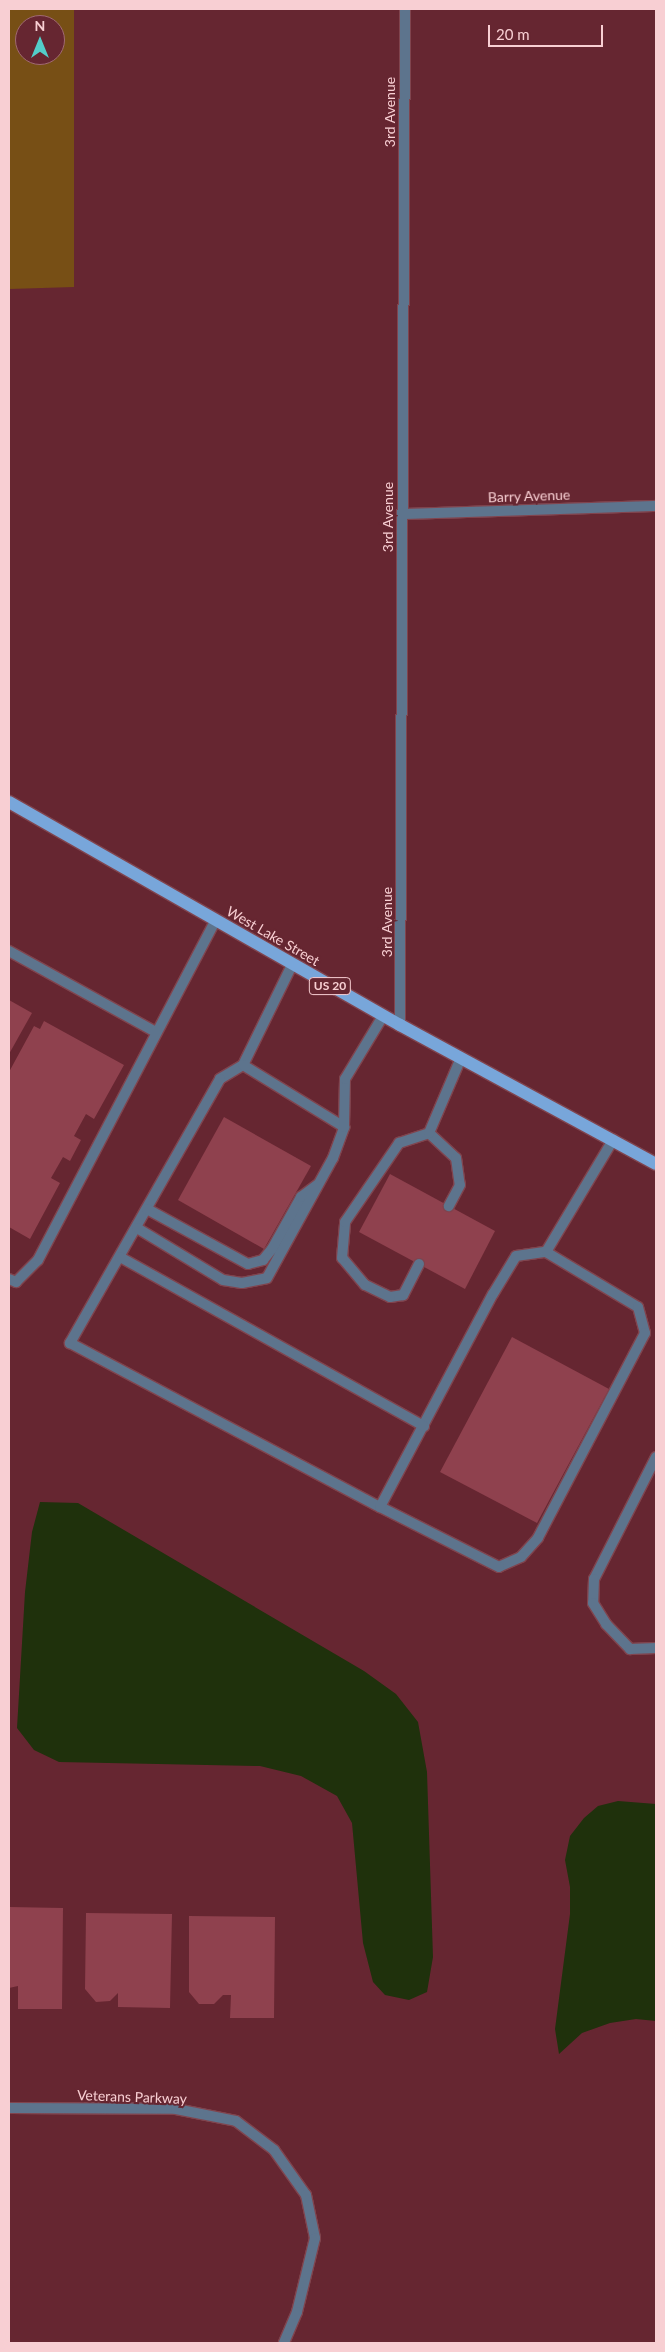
<!DOCTYPE html>
<html>
<head>
<meta charset="utf-8">
<style>
  body { margin:0 }
  #map { position:relative; width:665px; height:2352px; overflow:hidden; background:#662631; font-family:Lato,sans-serif }
  div>[style] { position:absolute }
  .green>* { inset:0; background:#774f15 }
  .water>* { inset:0; background:#1f310c }
  .building>* { inset:0; background:#8f414e }
  .roads { filter:drop-shadow(1px 0 #80444e) drop-shadow(-1px 0 #80444e) drop-shadow(0 1px #80444e) drop-shadow(0 -1px #80444e) }
  .service>* { height:10px; margin:-5px; padding:0 5px; transform-origin:5px; border-radius:5px; background:#5d748d }
  .minor>* { height:10px; margin:-5px; padding:0 5px; transform-origin:5px; border-radius:5px; background:#5d748d }
  .primary>* { height:12px; margin:-6px; padding:0 6px; transform-origin:6px; border-radius:6px; background:#78a6da }
  span { translate:-50% -50%; white-space:nowrap; text-align:center; line-height:1.15; -webkit-text-stroke:4px #662631; paint-order:stroke }
  .shield-label span { padding:1px 4px; background:#662631; border:1px solid; border-radius:4px; -webkit-text-stroke-width:0 }
  .shield-label { font-size:12px; color:#f8cfd3; font-weight:700 }
  .street-label { font-size:14px; color:#f8cfd3 }
  .frame { position:absolute; inset:0; border:10px solid #f8cfd3; pointer-events:none }
  .north { position:absolute; left:15px; top:15px; width:50px; height:50px; box-sizing:border-box; background:#662631; border:1px solid #a06a72; border-radius:50%; rotate:0deg; font-size:14px; font-weight:700; line-height:20px; text-align:center; color:#f8cfd3 }
  .north::after { content:''; display:block; margin:auto; width:18px; height:22px; background:#53cdc9; clip-path:polygon(50% 0,100% 100%,50% 72%,0 100%) }
  .scale { position:absolute; left:488px; top:25px; width:115px; height:22px; box-sizing:border-box; border:2px solid #f8cfd3; border-top:0; padding-left:6px; font-size:15px; line-height:18px; white-space:nowrap; color:#f8cfd3; -webkit-text-stroke:4px #662631; paint-order:stroke }
</style>
</head>
<body>
<div id="map">
  <div class="green">
    <i style="clip-path:polygon(evenodd,9px 9px,74px 9px,74px 287px,9px 289px,9px 9px,25px 25px,55px 25px,55px 55px,25px 55px,25px 25px)"></i>
  </div>
  <div class="water">
    <i style="clip-path:polygon(40px 1502px,78px 1503px,364px 1671px,396px 1694px,418px 1722px,427px 1772px,433px 1957px,427px 1992px,409px 2000px,385px 1995px,373px 1982px,363px 1943px,352px 1823px,337px 1796px,301px 1776px,260px 1766px,59px 1762px,34px 1750px,17px 1728px,25px 1592px,32px 1532px)"></i>
    <i style="clip-path:polygon(618px 1801px,656px 1804px,656px 2021px,636px 2019px,610px 2023px,582px 2033px,559px 2054px,555px 2029px,570px 1914px,570px 1887px,565px 1860px,570px 1836px,584px 1818px,598px 1806px)"></i>
  </div>
  <div class="building">
    <i style="clip-path:polygon(9px 1000px,32px 1013px,9px 1054px)"></i>
    <i style="clip-path:polygon(44px 1021px,124px 1065px,94px 1119px,86px 1114px,74px 1136px,81px 1140px,70px 1161px,63px 1157px,51px 1178px,60px 1183px,30px 1239px,9px 1227px,9px 1072px,34px 1026px,40px 1029px)"></i>
    <i style="clip-path:polygon(224px 1117px,311px 1166px,264px 1249px,178px 1200px)"></i>
    <i style="clip-path:polygon(390px 1174px,495px 1231px,465px 1289px,359px 1232px)"></i>
    <i style="clip-path:polygon(512px 1337px,609px 1389px,537px 1523px,440px 1472px)"></i>
    <i style="clip-path:polygon(9px 1907px,63px 1908px,62px 2009px,18px 2009px,18px 1986px,9px 1988px)"></i>
    <i style="clip-path:polygon(86px 1913px,172px 1914px,170px 2008px,118px 2007px,118px 1993px,110px 2001px,96px 2002px,85px 1989px)"></i>
    <i style="clip-path:polygon(189px 1916px,275px 1917px,274px 2018px,230px 2018px,231px 1995px,223px 1995px,214px 2004px,199px 2004px,189px 1992px)"></i>
  </div>
  <div class="roads">
    <div class="service">
      <i style="left:9px;top:951px;width:168px;rotate:28.9deg"></i>
      <i style="left:292px;top:965px;width:111px;rotate:116.1deg"></i>
      <i style="left:243px;top:1065px;width:27px;rotate:149deg"></i>
      <i style="left:220px;top:1079px;width:304px;rotate:119.6deg"></i>
      <i style="left:70px;top:1343px;width:351px;rotate:27.9deg"></i>
      <i style="left:243px;top:1065px;width:119px;rotate:31.5deg"></i>
      <i style="left:429px;top:1133px;width:37px;rotate:43deg"></i>
      <i style="left:456px;top:1158px;width:27px;rotate:82deg"></i>
      <i style="left:460px;top:1185px;width:24px;rotate:118deg"></i>
      <i style="left:147px;top:1209px;width:115px;rotate:28.6deg"></i>
      <i style="left:248px;top:1264px;width:16px;rotate:-15deg"></i>
      <i style="left:263px;top:1260px;width:14px;rotate:-51deg"></i>
      <i style="left:272px;top:1249px;width:60px;rotate:-60.9deg"></i>
      <i style="left:301px;top:1197px;width:20px;rotate:-37deg"></i>
      <i style="left:137px;top:1228px;width:100px;rotate:31.2deg"></i>
      <i style="left:223px;top:1280px;width:19px;rotate:9deg"></i>
      <i style="left:242px;top:1283px;width:25px;rotate:-11deg"></i>
      <i style="left:267px;top:1278px;width:137px;rotate:-61.2deg"></i>
      <i style="left:333px;top:1158px;width:33px;rotate:-70deg"></i>
      <i style="left:344px;top:1127px;width:48px;rotate:-88.8deg"></i>
      <i style="left:345px;top:1079px;width:74px;rotate:-58.9deg"></i>
      <i style="left:546px;top:1252px;width:107px;rotate:30.9deg"></i>
      <i style="left:638px;top:1307px;width:27px;rotate:75deg"></i>
      <i style="left:645px;top:1333px;width:231px;rotate:117.6deg"></i>
      <i style="left:538px;top:1538px;width:25px;rotate:132deg"></i>
      <i style="left:521px;top:1557px;width:24px;rotate:156deg"></i>
      <i style="left:499px;top:1567px;width:133px;rotate:-153.2deg"></i>
      <i style="left:380px;top:1507px;width:241px;rotate:-62.1deg"></i>
      <i style="left:493px;top:1294px;width:44px;rotate:-58.8deg"></i>
      <i style="left:516px;top:1256px;width:30px;rotate:-8deg"></i>
      <i style="left:546px;top:1252px;width:131px;rotate:-59.1deg"></i>
      <i style="left:120px;top:1257px;width:348px;rotate:29.1deg"></i>
      <i style="left:419px;top:1264px;width:35px;rotate:117deg"></i>
      <i style="left:403px;top:1295px;width:13px;rotate:171deg"></i>
      <i style="left:390px;top:1297px;width:28px;rotate:-154deg"></i>
      <i style="left:365px;top:1285px;width:35px;rotate:-130deg"></i>
      <i style="left:342px;top:1258px;width:36px;rotate:-85deg"></i>
      <i style="left:345px;top:1222px;width:96px;rotate:-55.6deg"></i>
      <i style="left:399px;top:1143px;width:32px;rotate:-18deg"></i>
      <i style="left:429px;top:1133px;width:82px;rotate:-66.9deg"></i>
      <i style="left:9px;top:1279px;width:8px;rotate:23deg"></i>
      <i style="left:16px;top:1282px;width:31px;rotate:-45deg"></i>
      <i style="left:38px;top:1260px;width:382px;rotate:-62.4deg"></i>
      <i style="left:656px;top:1457px;width:137px;rotate:116.9deg"></i>
      <i style="left:594px;top:1579px;width:24px;rotate:92deg"></i>
      <i style="left:593px;top:1603px;width:25px;rotate:58deg"></i>
      <i style="left:606px;top:1624px;width:35px;rotate:46deg"></i>
      <i style="left:630px;top:1649px;width:26px;rotate:-2deg"></i>
    </div>
    <div class="minor">
      <i style="left:402px;top:514px;width:254px;rotate:-1.8deg"></i>
      <i style="left:400px;top:1025px;width:1016px;rotate:-89.72deg"></i>
      <i style="left:9px;top:2108px;width:167px;rotate:0.3deg"></i>
      <i style="left:176px;top:2109px;width:61px;rotate:11.3deg"></i>
      <i style="left:236px;top:2121px;width:48px;rotate:37.3deg"></i>
      <i style="left:274px;top:2150px;width:55px;rotate:54.6deg"></i>
      <i style="left:306px;top:2195px;width:44px;rotate:78.2deg"></i>
      <i style="left:315px;top:2238px;width:76px;rotate:103.7deg"></i>
      <i style="left:297px;top:2312px;width:34px;rotate:113deg"></i>
    </div>
    <div class="primary">
      <i style="left:9px;top:802px;width:450px;rotate:29.7deg"></i>
      <i style="left:400px;top:1025px;width:291px;rotate:28.5deg"></i>
    </div>
  </div>
  <div class="shield-label">
    <span style="left:330px;top:986px">US 20</span>
  </div>
  <div class="street-label">
    <span style="left:390px;top:112px;rotate:-90deg">3rd Avenue</span>
    <span style="left:529px;top:496px;rotate:-2deg">Barry Avenue</span>
    <span style="left:388px;top:517px;rotate:-90deg">3rd Avenue</span>
    <span style="left:387px;top:922px;rotate:-90deg">3rd Avenue</span>
    <span style="left:273px;top:936px;rotate:30deg">West Lake Street</span>
    <span style="left:132px;top:2097px;rotate:2deg">Veterans Parkway</span>
  </div>
  <div class="frame"></div>
  <div class="north">N</div>
  <div class="scale">20 m</div>
</div>
</body>
</html>
